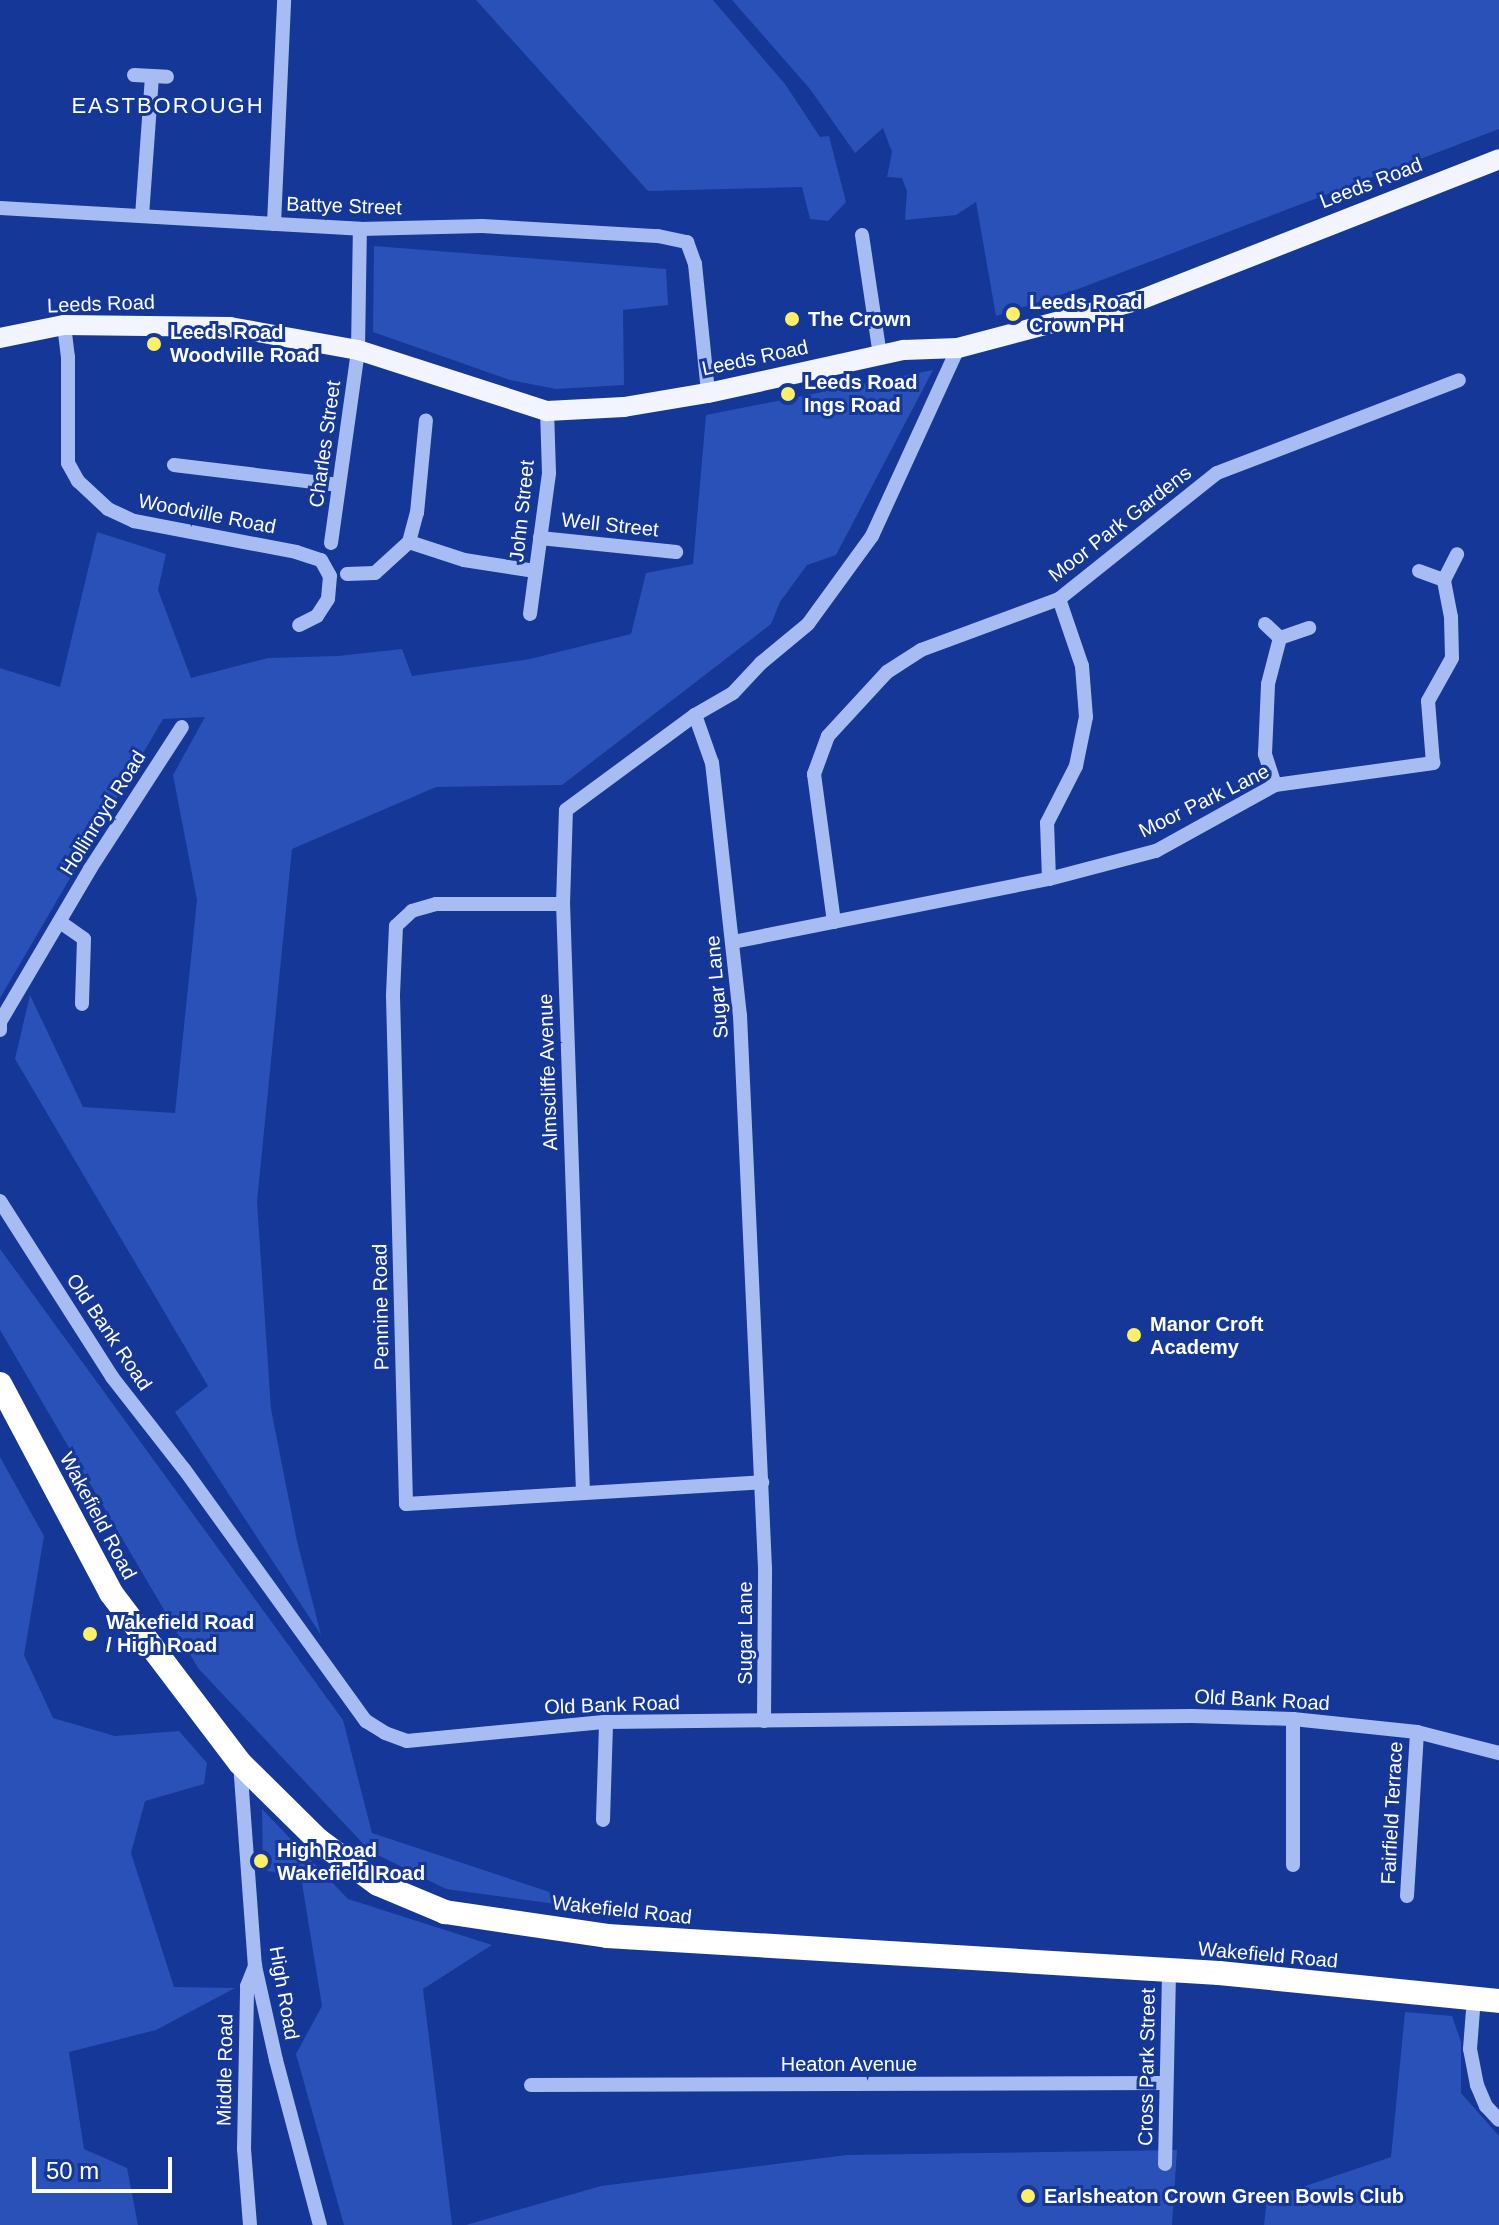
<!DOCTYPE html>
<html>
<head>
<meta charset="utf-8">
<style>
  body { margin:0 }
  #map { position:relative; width:1499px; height:2225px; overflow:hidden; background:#143798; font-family:Arial,sans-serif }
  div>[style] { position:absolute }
  .green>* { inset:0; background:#2a51b8 }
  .minor>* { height:14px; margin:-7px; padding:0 7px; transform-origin:7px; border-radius:7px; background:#a7bcf3 }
  .major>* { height:20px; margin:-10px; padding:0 10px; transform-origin:10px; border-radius:10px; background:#f2f5ff }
  .highway>* { height:24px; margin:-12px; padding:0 12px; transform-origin:12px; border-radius:12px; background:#fff }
  .dots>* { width:22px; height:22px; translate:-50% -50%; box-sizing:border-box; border:4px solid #143798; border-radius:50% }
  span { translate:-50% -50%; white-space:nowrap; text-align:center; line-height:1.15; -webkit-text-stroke:6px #143798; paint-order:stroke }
  .street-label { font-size:20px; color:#fff }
  .poi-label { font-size:20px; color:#fff; font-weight:700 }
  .left { translate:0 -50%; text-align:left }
  .neighbourhood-label { font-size:22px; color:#fff; letter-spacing:2px }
  .scale { position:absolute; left:32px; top:2157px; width:140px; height:36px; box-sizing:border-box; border:4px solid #fff; border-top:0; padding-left:10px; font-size:24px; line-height:28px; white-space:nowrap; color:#fff; -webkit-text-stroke:6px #143798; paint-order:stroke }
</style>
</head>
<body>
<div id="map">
  <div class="green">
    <i style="clip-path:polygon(476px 0,713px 0,785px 84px,820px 137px,829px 136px,846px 202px,828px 221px,810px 219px,802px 187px,648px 191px)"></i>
    <i style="clip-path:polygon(732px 0,1499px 0,1499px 129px,1078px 289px,996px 316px,976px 202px,956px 215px,905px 220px,907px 191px,902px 178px,887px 177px,892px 152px,883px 128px,855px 153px,810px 89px)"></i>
    <i style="clip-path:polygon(374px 246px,666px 269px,668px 305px,623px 310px,624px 385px,556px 389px,510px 380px,373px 332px)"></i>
    <i style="clip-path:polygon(933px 370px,836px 555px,807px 565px,780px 602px,771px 624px,562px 785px,436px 787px,292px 849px,257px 1202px,271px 1409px,297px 1541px,321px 1635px,175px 1412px,208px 1386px,15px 1059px,30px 995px,83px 1107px,175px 1113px,197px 900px,173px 775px,205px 717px,163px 719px,0 998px,0 668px,60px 687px,97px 532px,166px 554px,158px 590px,191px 678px,268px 658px,338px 656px,402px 649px,412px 676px,530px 659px,631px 634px,646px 573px,693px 564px,706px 415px)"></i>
    <i style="clip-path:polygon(0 1249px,343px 1720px,372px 1833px,607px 1911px,446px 1889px,370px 1851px,198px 1668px,0 1330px)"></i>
    <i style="clip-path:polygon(0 1457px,44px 1536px,24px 1655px,53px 1718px,115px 1736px,179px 1731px,207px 1763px,204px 1784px,145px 1801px,131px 1853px,174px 1987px,235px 1988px,156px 2030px,69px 2052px,84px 2149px,127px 2168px,138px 2225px,0 2225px)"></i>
    <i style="clip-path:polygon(262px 1809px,348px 1899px,492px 1945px,423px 1989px,452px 2225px,344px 2225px,296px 2054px,322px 2006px,301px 1877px,263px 1870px)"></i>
    <i style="clip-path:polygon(1405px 2012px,1452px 2016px,1461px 2042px,1461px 2093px,1499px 2136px,1499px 2225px,1264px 2225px,1267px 2199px,1391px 2157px)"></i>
    <i style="clip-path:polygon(1177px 2150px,1172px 2225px,466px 2225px,601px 2186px,847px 2155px)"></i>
  </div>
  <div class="minor">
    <i style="left:134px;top:75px;width:33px;rotate:3deg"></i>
    <i style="left:0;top:208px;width:361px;rotate:3.3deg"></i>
    <i style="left:360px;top:229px;width:122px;rotate:-1.4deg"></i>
    <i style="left:482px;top:226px;width:176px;rotate:3.3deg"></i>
    <i style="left:658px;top:236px;width:30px;rotate:12deg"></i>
    <i style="left:687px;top:242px;width:23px;rotate:70deg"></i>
    <i style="left:695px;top:264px;width:130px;rotate:84.2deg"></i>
    <i style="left:142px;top:216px;width:140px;rotate:-85.9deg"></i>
    <i style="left:274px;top:224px;width:224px;rotate:-87.4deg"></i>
    <i style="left:862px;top:235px;width:121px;rotate:81.5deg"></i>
    <i style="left:64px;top:325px;width:32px;rotate:83deg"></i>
    <i style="left:68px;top:357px;width:106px;rotate:90deg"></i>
    <i style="left:68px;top:463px;width:21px;rotate:61deg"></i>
    <i style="left:78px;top:481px;width:41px;rotate:43deg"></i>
    <i style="left:108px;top:509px;width:29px;rotate:25deg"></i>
    <i style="left:134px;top:521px;width:165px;rotate:10.8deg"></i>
    <i style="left:296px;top:552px;width:26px;rotate:18deg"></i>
    <i style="left:321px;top:560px;width:18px;rotate:61deg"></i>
    <i style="left:330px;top:576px;width:23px;rotate:95deg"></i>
    <i style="left:328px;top:599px;width:20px;rotate:123deg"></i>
    <i style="left:317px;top:616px;width:20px;rotate:153deg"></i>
    <i style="left:174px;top:465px;width:166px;rotate:6.9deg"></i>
    <i style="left:540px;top:538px;width:137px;rotate:5.9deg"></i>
    <i style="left:409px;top:542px;width:58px;rotate:18.1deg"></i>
    <i style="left:464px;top:560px;width:72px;rotate:8.8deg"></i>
    <i style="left:331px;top:543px;width:195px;rotate:-82deg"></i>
    <i style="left:358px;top:350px;width:121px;rotate:-89.1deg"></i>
    <i style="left:1419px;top:571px;width:27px;rotate:20deg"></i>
    <i style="left:347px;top:574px;width:28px;rotate:-2deg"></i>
    <i style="left:375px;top:573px;width:46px;rotate:-42.4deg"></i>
    <i style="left:409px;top:542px;width:30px;rotate:-75deg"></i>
    <i style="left:417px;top:513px;width:93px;rotate:-84.5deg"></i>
    <i style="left:530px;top:614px;width:142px;rotate:-82.3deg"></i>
    <i style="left:549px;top:473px;width:62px;rotate:-91.8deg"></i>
    <i style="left:1265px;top:624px;width:21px;rotate:43deg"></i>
    <i style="left:1280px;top:638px;width:31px;rotate:-19deg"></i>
    <i style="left:1275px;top:785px;width:33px;rotate:-108deg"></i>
    <i style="left:1265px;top:754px;width:70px;rotate:-87.5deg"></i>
    <i style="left:1268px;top:684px;width:48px;rotate:-75.4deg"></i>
    <i style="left:1049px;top:879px;width:56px;rotate:-92deg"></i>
    <i style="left:1047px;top:823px;width:64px;rotate:-63deg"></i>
    <i style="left:1076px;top:766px;width:50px;rotate:-78.5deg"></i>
    <i style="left:1086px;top:717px;width:51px;rotate:-94.5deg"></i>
    <i style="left:1082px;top:666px;width:71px;rotate:-108.9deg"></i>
    <i style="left:563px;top:904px;width:127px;rotate:180deg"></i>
    <i style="left:436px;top:904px;width:25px;rotate:164deg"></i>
    <i style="left:412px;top:911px;width:22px;rotate:137deg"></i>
    <i style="left:396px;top:926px;width:70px;rotate:92.5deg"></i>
    <i style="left:393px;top:996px;width:508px;rotate:88.53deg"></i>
    <i style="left:406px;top:1504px;width:357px;rotate:-3.5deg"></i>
    <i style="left:60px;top:922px;width:29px;rotate:35deg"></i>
    <i style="left:84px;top:939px;width:65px;rotate:91.8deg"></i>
    <i style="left:834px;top:922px;width:149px;rotate:-97.7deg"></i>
    <i style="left:814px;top:774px;width:40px;rotate:-69.8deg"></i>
    <i style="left:828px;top:736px;width:87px;rotate:-47.3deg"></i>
    <i style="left:887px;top:672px;width:40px;rotate:-32.9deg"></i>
    <i style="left:921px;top:650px;width:147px;rotate:-20.3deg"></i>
    <i style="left:1059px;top:599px;width:202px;rotate:-38.6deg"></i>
    <i style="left:1217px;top:473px;width:259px;rotate:-21deg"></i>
    <i style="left:733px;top:942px;width:322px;rotate:-11.3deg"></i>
    <i style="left:1049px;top:879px;width:111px;rotate:-14.7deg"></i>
    <i style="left:1156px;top:851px;width:136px;rotate:-29deg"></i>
    <i style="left:1275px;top:785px;width:160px;rotate:-7.9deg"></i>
    <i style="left:1433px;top:763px;width:62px;rotate:-94.6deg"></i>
    <i style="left:1428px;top:701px;width:49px;rotate:-60.8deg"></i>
    <i style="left:1452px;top:658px;width:41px;rotate:-91.4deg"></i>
    <i style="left:1451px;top:617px;width:38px;rotate:-101deg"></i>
    <i style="left:1444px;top:580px;width:29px;rotate:-63deg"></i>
    <i style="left:0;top:1030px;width:8px;rotate:-90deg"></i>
    <i style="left:0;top:1022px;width:178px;rotate:-59.5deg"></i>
    <i style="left:90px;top:869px;width:169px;rotate:-57.1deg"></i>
    <i style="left:0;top:1201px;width:209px;rotate:57.5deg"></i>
    <i style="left:112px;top:1377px;width:117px;rotate:52deg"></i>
    <i style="left:184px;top:1469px;width:311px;rotate:54.2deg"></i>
    <i style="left:366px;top:1721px;width:22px;rotate:32deg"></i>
    <i style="left:385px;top:1733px;width:23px;rotate:20deg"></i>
    <i style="left:407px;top:1741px;width:200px;rotate:-5.5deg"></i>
    <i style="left:606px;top:1722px;width:586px;rotate:-0.59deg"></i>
    <i style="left:1192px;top:1716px;width:101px;rotate:1.7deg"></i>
    <i style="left:1293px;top:1719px;width:125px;rotate:6deg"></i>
    <i style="left:1417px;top:1732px;width:85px;rotate:14.4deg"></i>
    <i style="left:583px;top:1493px;width:589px;rotate:-91.94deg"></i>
    <i style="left:563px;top:904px;width:94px;rotate:-88.2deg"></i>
    <i style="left:566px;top:810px;width:160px;rotate:-36.4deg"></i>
    <i style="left:764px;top:1721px;width:153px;rotate:-89.6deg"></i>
    <i style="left:765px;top:1568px;width:553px;rotate:-92.59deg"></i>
    <i style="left:740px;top:1016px;width:255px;rotate:-96.3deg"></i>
    <i style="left:712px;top:763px;width:51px;rotate:-109.5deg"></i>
    <i style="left:695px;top:715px;width:44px;rotate:-30.1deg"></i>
    <i style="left:733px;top:693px;width:41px;rotate:-47deg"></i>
    <i style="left:761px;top:663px;width:61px;rotate:-39.7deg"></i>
    <i style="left:808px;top:624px;width:109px;rotate:-54deg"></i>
    <i style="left:872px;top:536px;width:207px;rotate:-65.4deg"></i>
    <i style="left:240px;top:1763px;width:204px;rotate:85.8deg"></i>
    <i style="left:255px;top:1966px;width:96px;rotate:77.4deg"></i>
    <i style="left:276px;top:2060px;width:171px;rotate:75.1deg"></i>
    <i style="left:603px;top:1820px;width:98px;rotate:-88.2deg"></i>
    <i style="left:1293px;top:1865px;width:146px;rotate:-90deg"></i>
    <i style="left:1407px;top:1896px;width:164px;rotate:-86.5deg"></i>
    <i style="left:1474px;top:1997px;width:52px;rotate:94.4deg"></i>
    <i style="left:1470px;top:2049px;width:37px;rotate:79deg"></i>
    <i style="left:1477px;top:2085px;width:23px;rotate:67deg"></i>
    <i style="left:1486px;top:2106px;width:19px;rotate:47deg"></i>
    <i style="left:531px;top:2085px;width:635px;rotate:-0.18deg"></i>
    <i style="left:1165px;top:2164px;width:193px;rotate:-88.8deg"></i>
    <i style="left:250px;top:2225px;width:76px;rotate:-94.5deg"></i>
    <i style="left:244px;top:2149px;width:163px;rotate:-88.9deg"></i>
    <i style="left:247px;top:1986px;width:22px;rotate:-68deg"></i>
  </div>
  <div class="major">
    <i style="left:0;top:338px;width:65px;rotate:-11.5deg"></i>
    <i style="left:64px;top:325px;width:166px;rotate:0.7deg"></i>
    <i style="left:230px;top:327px;width:130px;rotate:10.2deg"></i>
    <i style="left:358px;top:350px;width:199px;rotate:17.9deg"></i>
    <i style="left:547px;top:411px;width:77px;rotate:-3deg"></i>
    <i style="left:624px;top:407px;width:85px;rotate:-9.5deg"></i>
    <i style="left:708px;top:393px;width:201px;rotate:-12.4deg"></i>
    <i style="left:904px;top:350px;width:54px;rotate:-2.1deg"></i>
    <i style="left:958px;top:348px;width:188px;rotate:-14.8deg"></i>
    <i style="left:1140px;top:300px;width:386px;rotate:-21.4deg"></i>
  </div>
  <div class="highway">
    <i style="left:0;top:1384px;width:237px;rotate:62deg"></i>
    <i style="left:111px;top:1593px;width:213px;rotate:52.8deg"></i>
    <i style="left:240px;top:1763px;width:110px;rotate:44.6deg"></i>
    <i style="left:318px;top:1840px;width:74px;rotate:36.3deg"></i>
    <i style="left:378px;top:1884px;width:73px;rotate:22.7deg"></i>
    <i style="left:445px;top:1912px;width:164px;rotate:8.4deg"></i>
    <i style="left:607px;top:1936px;width:613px;rotate:3.46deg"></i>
    <i style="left:1219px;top:1973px;width:281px;rotate:5.7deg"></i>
  </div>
  <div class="dots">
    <i style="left:1013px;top:314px;background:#ffee68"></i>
    <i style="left:792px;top:319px;background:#ffee68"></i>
    <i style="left:154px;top:344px;background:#ffee68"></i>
    <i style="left:788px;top:394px;background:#ffee68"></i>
    <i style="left:1134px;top:1335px;background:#ffee68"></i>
    <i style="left:90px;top:1634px;background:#ffee68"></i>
    <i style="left:261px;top:1861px;background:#ffee68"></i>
    <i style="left:1028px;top:2196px;background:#ffee68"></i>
  </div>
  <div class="street-label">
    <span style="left:1371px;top:183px;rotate:-21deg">Leeds Road</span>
    <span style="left:344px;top:206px;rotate:2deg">Battye Street</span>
    <span style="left:101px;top:304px;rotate:-2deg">Leeds Road</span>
    <span style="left:755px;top:358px;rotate:-12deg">Leeds Road</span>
    <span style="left:325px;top:444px;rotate:-82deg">Charles Street</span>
    <span style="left:522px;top:511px;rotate:-84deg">John Street</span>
    <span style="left:207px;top:514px;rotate:11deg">Woodville Road</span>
    <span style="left:1120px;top:524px;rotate:-38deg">Moor Park Gardens</span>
    <span style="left:610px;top:525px;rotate:6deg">Well Street</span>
    <span style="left:1204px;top:801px;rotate:-26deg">Moor Park Lane</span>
    <span style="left:103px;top:813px;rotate:-58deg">Hollinroyd Road</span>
    <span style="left:717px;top:987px;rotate:-95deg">Sugar Lane</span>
    <span style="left:548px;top:1072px;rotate:-92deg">Almscliffe Avenue</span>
    <span style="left:381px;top:1307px;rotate:-91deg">Pennine Road</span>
    <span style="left:109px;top:1332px;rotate:56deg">Old Bank Road</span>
    <span style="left:98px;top:1516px;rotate:62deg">Wakefield Road</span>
    <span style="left:745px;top:1633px;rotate:-90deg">Sugar Lane</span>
    <span style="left:1262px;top:1700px;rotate:3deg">Old Bank Road</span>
    <span style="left:612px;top:1705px;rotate:-2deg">Old Bank Road</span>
    <span style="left:1392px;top:1813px;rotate:-87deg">Fairfield Terrace</span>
    <span style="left:622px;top:1910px;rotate:6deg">Wakefield Road</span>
    <span style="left:1268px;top:1955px;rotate:5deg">Wakefield Road</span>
    <span style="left:284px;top:1993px;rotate:80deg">High Road</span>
    <span style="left:849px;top:2064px">Heaton Avenue</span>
    <span style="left:1147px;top:2067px;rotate:-89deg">Cross Park Street</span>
    <span style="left:225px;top:2070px;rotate:-89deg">Middle Road</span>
  </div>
  <div class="poi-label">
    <span class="left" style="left:1029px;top:314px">Leeds Road<br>Crown PH</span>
    <span class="left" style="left:808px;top:319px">The Crown</span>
    <span class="left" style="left:170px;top:344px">Leeds Road<br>Woodville Road</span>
    <span class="left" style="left:804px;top:394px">Leeds Road<br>Ings Road</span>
    <span class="left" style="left:1150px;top:1336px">Manor Croft<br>Academy</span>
    <span class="left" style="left:106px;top:1634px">Wakefield Road<br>/ High Road</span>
    <span class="left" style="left:277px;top:1862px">High Road<br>Wakefield Road</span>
    <span class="left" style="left:1044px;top:2196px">Earlsheaton Crown Green Bowls Club</span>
  </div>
  <div class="neighbourhood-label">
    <span style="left:168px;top:106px">EASTBOROUGH</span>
  </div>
  <div class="scale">50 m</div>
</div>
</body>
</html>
